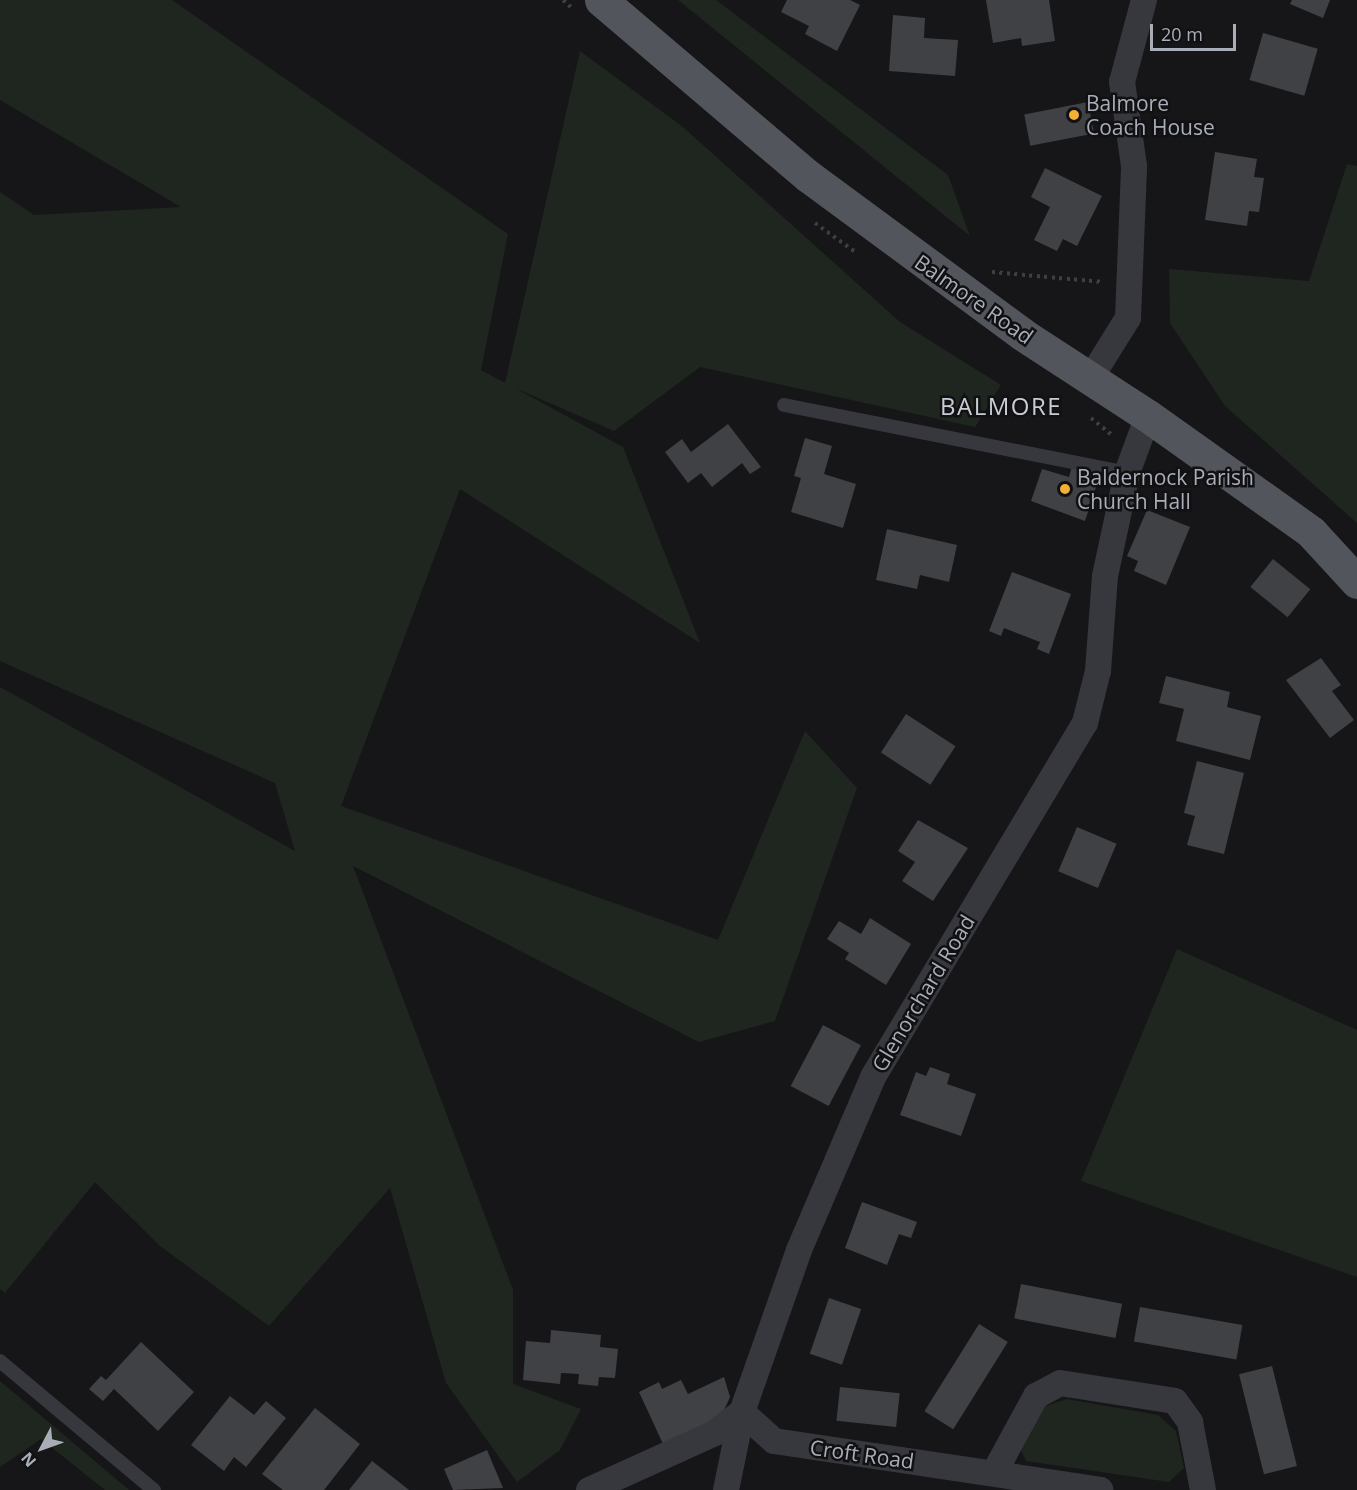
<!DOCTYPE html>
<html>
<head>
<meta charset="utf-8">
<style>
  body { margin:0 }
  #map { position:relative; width:1357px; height:1490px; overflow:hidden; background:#161618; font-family:"Open Sans",sans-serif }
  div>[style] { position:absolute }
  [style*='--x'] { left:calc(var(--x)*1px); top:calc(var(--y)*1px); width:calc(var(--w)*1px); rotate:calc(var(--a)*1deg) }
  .green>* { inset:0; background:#1e261f }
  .building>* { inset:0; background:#404145; transform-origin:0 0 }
  .path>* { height:4px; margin-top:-2px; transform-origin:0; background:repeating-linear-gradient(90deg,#3d3f44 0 3px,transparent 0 7.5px) }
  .service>* { height:14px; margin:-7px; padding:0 7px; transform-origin:7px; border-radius:7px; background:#37383d }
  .minor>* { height:26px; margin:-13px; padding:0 13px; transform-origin:13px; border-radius:13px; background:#37383d }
  .primary>* { height:33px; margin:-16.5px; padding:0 16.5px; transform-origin:16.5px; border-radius:16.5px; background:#53555c }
  .dots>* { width:16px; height:16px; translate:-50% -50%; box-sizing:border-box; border:3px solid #111113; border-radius:50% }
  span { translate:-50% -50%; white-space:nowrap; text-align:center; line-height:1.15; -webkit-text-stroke:5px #111113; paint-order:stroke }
  .poi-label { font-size:21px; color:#a8adb8 }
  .left { translate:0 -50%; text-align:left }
  .street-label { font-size:21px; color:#a8adb8 }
  .quarter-label { font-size:24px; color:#c9ccd4; letter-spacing:1.5px }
  .north { position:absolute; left:12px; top:1418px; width:60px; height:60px; -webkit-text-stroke:4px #111113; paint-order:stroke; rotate:229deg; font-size:16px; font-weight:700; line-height:24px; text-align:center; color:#a8adb8 }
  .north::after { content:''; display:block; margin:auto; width:21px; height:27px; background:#a8adb8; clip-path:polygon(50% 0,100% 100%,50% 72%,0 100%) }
  .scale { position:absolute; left:1150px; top:24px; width:86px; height:27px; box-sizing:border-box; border:3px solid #a8adb8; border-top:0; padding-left:8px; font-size:18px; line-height:21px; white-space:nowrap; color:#a8adb8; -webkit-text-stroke:4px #111113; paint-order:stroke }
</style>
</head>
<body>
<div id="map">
  <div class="green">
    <div style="clip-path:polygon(0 0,172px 0,508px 234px,481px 370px,505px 383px,580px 51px,683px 127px,900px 322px,1001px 385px,975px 427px,700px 367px,614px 431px,515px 388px,623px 447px,700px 643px,460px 489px,341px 806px,718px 940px,805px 731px,857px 788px,775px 1021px,699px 1042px,353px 866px,513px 1290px,513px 1384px,581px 1409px,560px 1450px,517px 1482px,446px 1383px,390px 1188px,269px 1326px,160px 1246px,95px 1182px,5px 1293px,0 1289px,0 687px,295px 851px,275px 783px,0 661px,0 192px,34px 215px,181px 207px,0 100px)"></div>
    <div style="clip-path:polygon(678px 0,716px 0,948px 175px,970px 236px)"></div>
    <div style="clip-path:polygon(1347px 164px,1357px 166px,1357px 523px,1225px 406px,1170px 323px,1169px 269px,1309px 281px)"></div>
    <div style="clip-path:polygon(1177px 949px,1357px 1030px,1357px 1277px,1081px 1181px)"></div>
    <div style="clip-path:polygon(0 1381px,129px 1490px,105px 1490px,41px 1439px,0 1467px)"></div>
    <div style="clip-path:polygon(1067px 1399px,1158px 1415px,1176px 1431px,1184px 1468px,1169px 1482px,1026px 1461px,1021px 1450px,1045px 1406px)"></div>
  </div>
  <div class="building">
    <div style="clip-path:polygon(787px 0,850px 0,860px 5px,837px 51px,805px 34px,809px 26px,781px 12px)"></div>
    <div style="clip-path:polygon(986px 0,1049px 0,1055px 41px,1022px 46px,1021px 38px,993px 43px)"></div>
    <div style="clip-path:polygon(1292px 0,1330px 0,1323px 18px,1290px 4px)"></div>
    <div style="clip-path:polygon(893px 15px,925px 18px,924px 38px,958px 40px,955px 76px,889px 71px)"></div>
    <div style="left:1263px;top:33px;width:57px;height:49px;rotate:16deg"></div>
    <div style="left:1088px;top:102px;width:32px;height:65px;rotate:79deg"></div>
    <div style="clip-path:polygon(1215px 152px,1257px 159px,1254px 177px,1264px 178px,1259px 212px,1249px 211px,1247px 226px,1205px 220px)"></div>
    <div style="clip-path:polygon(1045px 168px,1102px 196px,1077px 246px,1063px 239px,1057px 251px,1034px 240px,1050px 207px,1031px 197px)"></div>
    <div style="clip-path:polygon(728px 424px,761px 467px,750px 474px,742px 463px,712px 487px,701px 473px,688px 483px,665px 452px,682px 439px,691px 452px)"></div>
    <div style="clip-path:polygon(805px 438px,832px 446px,824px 474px,856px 484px,843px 528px,791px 512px,801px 478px,794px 476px)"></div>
    <div style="clip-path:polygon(1072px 466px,1100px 475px,1085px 521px,1031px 501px,1042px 469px,1069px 477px)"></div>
    <div style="clip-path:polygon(1147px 510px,1190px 527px,1166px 585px,1134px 571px,1138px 561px,1127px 556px)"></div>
    <div style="clip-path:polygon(887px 529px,957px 545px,949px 582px,920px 575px,917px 589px,876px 580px)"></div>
    <div style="left:1273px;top:559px;width:48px;height:36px;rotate:39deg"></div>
    <div style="clip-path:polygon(1012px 572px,1071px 594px,1049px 654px,1037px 649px,1040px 642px,1004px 628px,1001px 636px,989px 631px)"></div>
    <div style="clip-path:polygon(1321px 658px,1341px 685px,1332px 691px,1354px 720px,1330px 738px,1286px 680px)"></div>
    <div style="clip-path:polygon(1166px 676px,1230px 692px,1227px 707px,1261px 716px,1250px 760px,1176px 741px,1184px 709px,1159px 703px)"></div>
    <div style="left:906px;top:714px;width:59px;height:46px;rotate:33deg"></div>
    <div style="clip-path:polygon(1197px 761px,1244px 773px,1224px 854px,1187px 845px,1195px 816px,1184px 813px)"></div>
    <div style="clip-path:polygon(918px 820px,968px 848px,933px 901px,902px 881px,915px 862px,898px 851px)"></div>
    <div style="left:1077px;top:827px;width:43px;height:48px;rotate:23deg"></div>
    <div style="clip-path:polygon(870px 918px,911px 944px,886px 985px,845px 959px,849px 953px,827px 939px,839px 921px,861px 934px)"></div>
    <div style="left:823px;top:1025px;width:43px;height:69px;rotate:28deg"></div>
    <div style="clip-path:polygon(930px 1067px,950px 1074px,947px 1084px,976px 1094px,961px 1136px,900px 1115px,916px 1072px,926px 1076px)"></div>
    <div style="clip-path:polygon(862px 1202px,917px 1222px,911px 1238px,899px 1234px,887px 1265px,845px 1248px)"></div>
    <div style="left:1021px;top:1284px;width:103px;height:35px;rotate:11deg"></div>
    <div style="left:829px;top:1298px;width:34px;height:59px;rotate:19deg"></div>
    <div style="left:1140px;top:1307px;width:104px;height:35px;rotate:10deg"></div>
    <div style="left:979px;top:1324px;width:34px;height:103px;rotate:32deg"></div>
    <div style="clip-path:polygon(551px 1330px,601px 1335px,600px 1347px,618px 1349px,615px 1378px,599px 1377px,598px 1386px,578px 1384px,579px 1374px,561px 1373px,560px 1384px,523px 1380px,526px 1341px,550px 1343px)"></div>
    <div style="clip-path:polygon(141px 1342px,194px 1392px,158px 1431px,114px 1389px,103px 1401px,89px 1389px,101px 1376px,106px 1380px)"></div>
    <div style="left:1272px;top:1366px;width:103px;height:34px;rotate:76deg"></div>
    <div style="clip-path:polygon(724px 1377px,730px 1397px,721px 1417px,663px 1444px,639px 1392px,659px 1382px,662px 1389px,681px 1380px,688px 1394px)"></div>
    <div style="left:840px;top:1387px;width:60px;height:34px;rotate:6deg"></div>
    <div style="clip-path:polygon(230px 1396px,254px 1415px,266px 1401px,286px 1418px,246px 1467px,234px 1457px,224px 1471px,191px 1445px)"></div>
    <div style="clip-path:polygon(315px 1408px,360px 1444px,324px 1490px,283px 1490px,262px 1474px)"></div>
    <div style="clip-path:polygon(487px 1450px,503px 1488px,453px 1490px,444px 1469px)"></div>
    <div style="clip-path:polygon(372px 1461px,394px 1478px,409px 1490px,349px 1490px)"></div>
  </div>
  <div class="path">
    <div style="--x:563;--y:0;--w:12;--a:42"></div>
    <div style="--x:815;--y:223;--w:49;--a:35.9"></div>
    <div style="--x:992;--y:272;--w:112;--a:5.1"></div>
    <div style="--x:1091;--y:418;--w:28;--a:39"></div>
  </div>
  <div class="service">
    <div style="--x:784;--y:405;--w:350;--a:11.2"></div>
    <div style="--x:0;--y:1361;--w:201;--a:40"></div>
  </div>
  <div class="minor">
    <div style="--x:1090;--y:379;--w:72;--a:-58.1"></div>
    <div style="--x:1128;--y:318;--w:152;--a:-87.7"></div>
    <div style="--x:1134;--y:166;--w:85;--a:-98.1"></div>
    <div style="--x:1122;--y:82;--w:85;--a:-75"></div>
    <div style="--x:742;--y:1412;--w:43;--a:42.2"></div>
    <div style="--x:774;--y:1441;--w:330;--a:8.5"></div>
    <div style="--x:994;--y:1473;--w:88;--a:-61.4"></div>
    <div style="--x:1036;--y:1396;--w:27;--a:-28"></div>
    <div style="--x:1060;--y:1383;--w:116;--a:8.9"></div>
    <div style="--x:1175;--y:1401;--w:26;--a:54"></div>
    <div style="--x:1190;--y:1422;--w:69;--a:79.2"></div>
    <div style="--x:589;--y:1490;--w:138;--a:-24.3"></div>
    <div style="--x:715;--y:1433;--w:34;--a:-38"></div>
    <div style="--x:742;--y:1412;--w:172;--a:-70.6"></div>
    <div style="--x:799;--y:1250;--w:188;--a:-66.8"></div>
    <div style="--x:873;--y:1077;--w:413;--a:-59.1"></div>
    <div style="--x:1085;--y:723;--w:54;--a:-76"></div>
    <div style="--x:1098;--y:671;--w:95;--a:-85.8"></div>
    <div style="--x:1105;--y:576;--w:105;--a:-77.9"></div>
    <div style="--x:1127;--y:473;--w:61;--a:-69.8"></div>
    <div style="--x:726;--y:1490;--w:80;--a:-78.4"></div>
  </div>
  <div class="primary">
    <div style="--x:601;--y:0;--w:272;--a:40.4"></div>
    <div style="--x:808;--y:176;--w:266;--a:36.4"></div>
    <div style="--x:1022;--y:334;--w:150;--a:33.1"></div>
    <div style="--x:1148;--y:416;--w:200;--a:35.4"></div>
    <div style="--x:1311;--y:532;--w:68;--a:47.4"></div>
  </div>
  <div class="dots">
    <div style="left:1074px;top:115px;background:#f2b134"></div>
    <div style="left:1065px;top:489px;background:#f2b134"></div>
  </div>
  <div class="poi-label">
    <span class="left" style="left:1086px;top:115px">Balmore<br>Coach House</span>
    <span class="left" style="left:1077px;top:489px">Baldernock Parish<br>Church Hall</span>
  </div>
  <div class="street-label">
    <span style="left:974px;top:299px;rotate:35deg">Balmore Road</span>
    <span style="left:923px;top:993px;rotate:-59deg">Glenorchard Road</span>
    <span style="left:862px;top:1454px;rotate:8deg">Croft Road</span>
  </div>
  <div class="quarter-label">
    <span style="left:1001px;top:406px">BALMORE</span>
  </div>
  <div class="north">N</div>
  <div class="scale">20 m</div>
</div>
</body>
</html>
